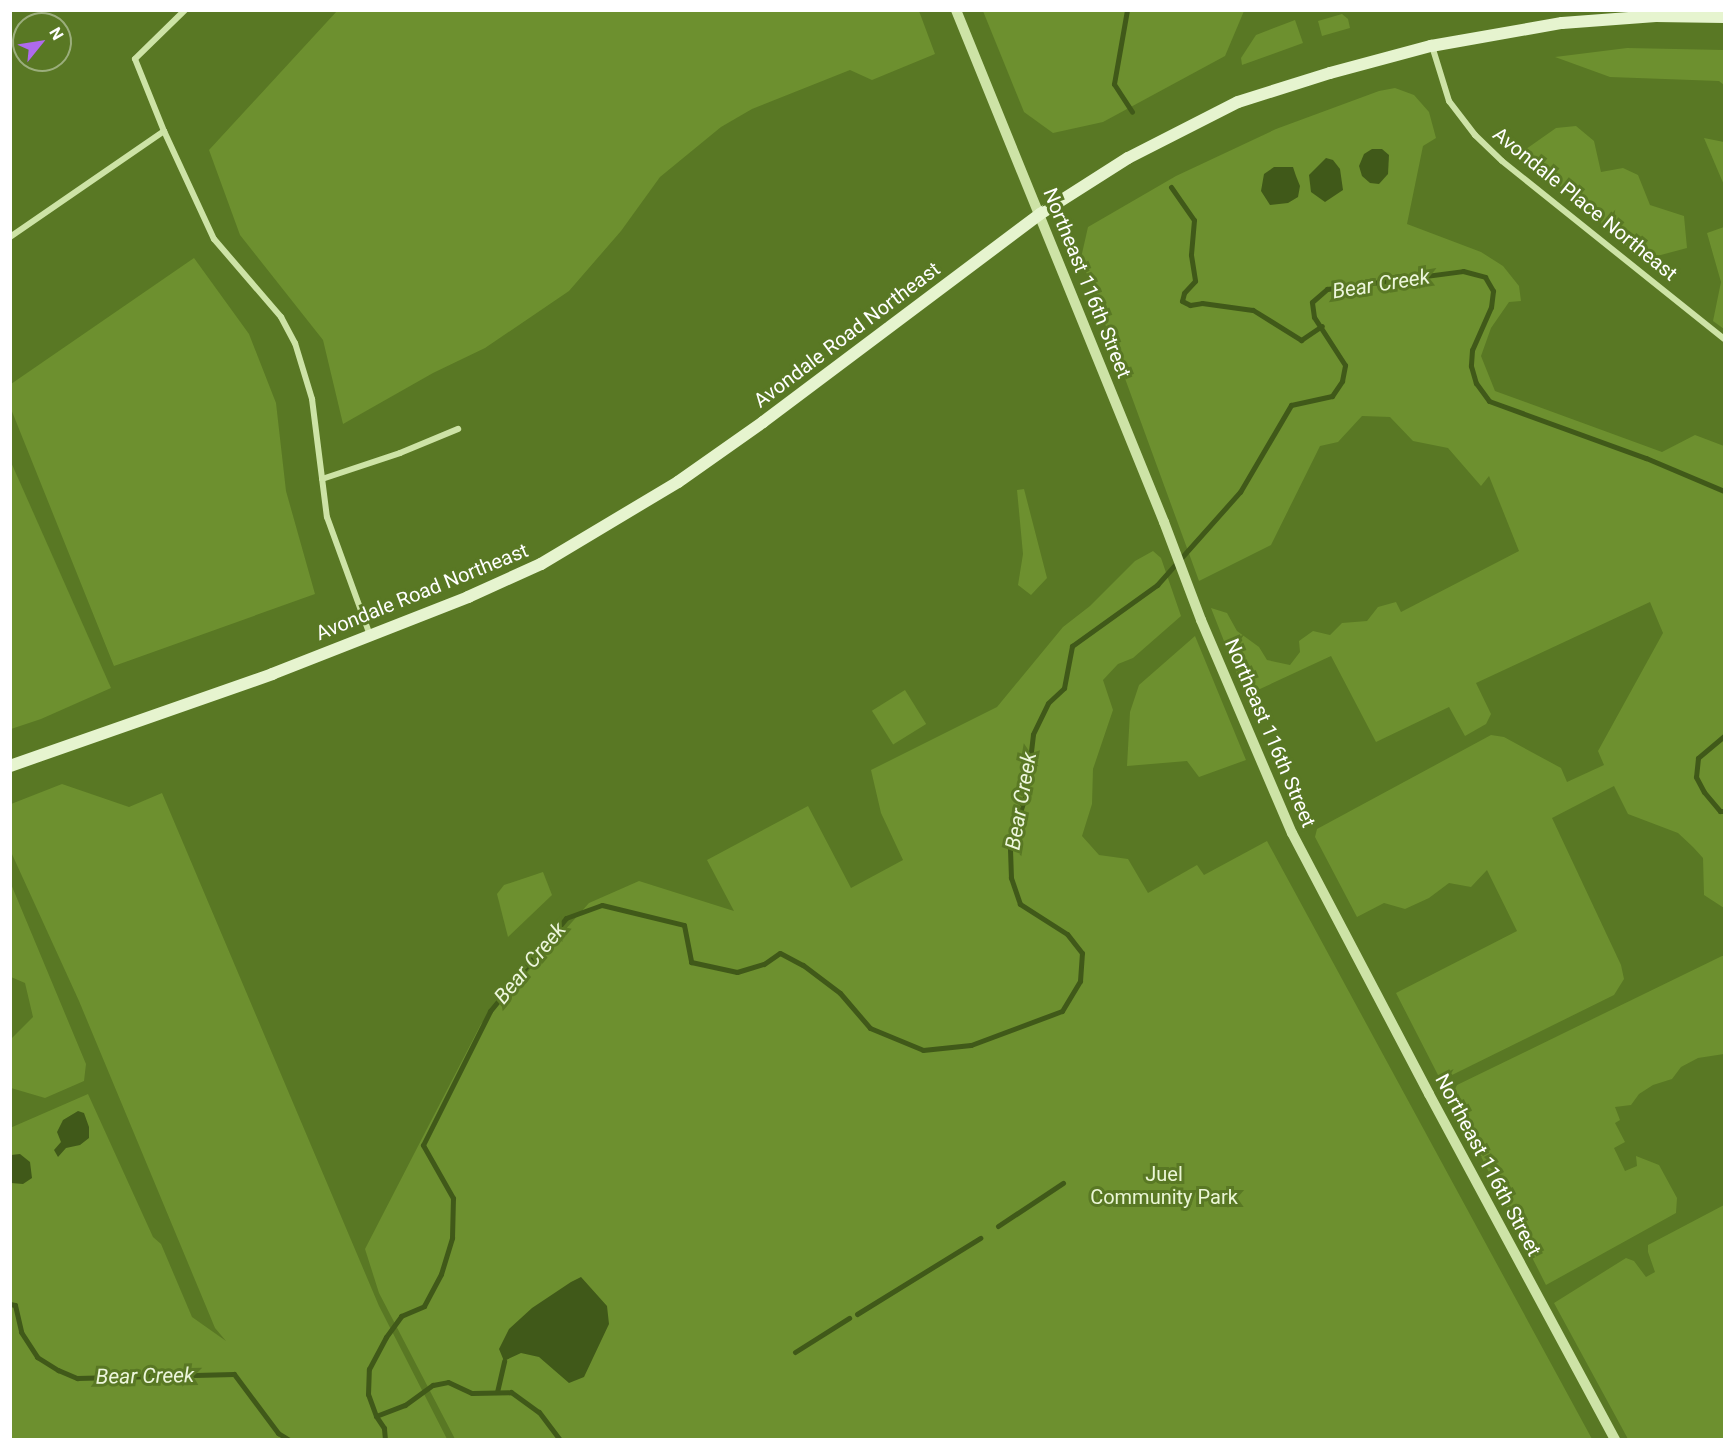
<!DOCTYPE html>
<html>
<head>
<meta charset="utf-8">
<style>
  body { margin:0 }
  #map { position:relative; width:1735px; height:1450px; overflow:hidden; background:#597824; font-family:Roboto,sans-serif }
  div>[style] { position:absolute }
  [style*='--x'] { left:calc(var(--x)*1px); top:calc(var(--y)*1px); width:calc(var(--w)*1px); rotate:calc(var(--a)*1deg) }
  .green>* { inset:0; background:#6d902f; transform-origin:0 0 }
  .water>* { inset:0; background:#405919 }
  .stream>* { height:5px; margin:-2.5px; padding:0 2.5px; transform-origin:2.5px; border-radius:2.5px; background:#405919 }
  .minor>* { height:6px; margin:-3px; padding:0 3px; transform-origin:3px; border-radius:3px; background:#cde3a6 }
  .tertiary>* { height:10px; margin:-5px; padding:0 5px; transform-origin:5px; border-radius:5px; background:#cde3a6 }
  .secondary>* { height:12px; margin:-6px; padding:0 6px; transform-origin:6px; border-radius:6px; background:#e6f4cf }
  span { translate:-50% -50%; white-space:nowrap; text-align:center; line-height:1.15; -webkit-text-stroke:6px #597824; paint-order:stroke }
  .street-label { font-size:20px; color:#fff }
  .park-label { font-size:20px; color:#ebf6d6 }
  .water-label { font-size:21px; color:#edf6dc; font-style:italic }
  .frame { position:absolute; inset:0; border:12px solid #fff; pointer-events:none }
  .north { position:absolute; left:12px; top:12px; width:60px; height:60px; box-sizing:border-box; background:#597824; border:2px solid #9bae7c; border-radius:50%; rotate:60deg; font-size:16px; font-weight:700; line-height:24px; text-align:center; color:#fff }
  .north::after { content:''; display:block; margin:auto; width:21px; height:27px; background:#af6aed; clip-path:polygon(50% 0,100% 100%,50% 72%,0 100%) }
</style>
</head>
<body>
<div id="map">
  <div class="green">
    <div style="clip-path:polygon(337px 11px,919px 11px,935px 54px,872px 80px,850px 70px,752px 109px,721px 127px,660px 177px,621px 231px,569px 291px,485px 348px,433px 373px,343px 424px,323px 340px,240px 235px,209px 150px)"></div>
    <div style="clip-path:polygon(983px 11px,1244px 11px,1225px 56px,1103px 122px,1053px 133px,1024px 112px)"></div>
    <div style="clip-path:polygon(1342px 14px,1348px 19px,1350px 28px,1322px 36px,1318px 21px)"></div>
    <div style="clip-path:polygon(1295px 20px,1303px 43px,1242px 65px,1241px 58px,1256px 35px)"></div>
    <div style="clip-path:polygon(1627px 48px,1724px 50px,1724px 85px,1719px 81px,1610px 77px,1555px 57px)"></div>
    <div style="clip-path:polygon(1395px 88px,1414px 95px,1429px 112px,1436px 138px,1423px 146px,1407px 224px,1481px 252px,1503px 266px,1519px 286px,1521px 301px,1509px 302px,1491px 328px,1481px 356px,1495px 391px,1662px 452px,1695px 435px,1724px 446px,1724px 908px,1704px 895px,1703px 858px,1693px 847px,1678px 833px,1628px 814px,1614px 786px,1552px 818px,1621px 965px,1624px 979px,1614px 995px,1452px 1075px,1438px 1075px,1396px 993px,1517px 931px,1487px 870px,1471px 887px,1449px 883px,1429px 898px,1405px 909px,1384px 903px,1357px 917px,1315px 837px,1317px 829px,1491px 735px,1504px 737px,1561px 768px,1567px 782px,1604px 765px,1598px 751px,1663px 633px,1650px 602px,1476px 683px,1491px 714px,1486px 724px,1465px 736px,1449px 707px,1376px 742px,1331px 656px,1260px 689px,1242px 687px,1211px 608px,1227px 613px,1237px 631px,1259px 647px,1267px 660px,1290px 665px,1300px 652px,1299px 641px,1313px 631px,1330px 635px,1342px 623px,1367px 621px,1378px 607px,1396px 602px,1401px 612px,1519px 551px,1489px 476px,1481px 486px,1448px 448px,1413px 441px,1390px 417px,1362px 416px,1338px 442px,1320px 446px,1271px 545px,1199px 581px,1081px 258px,1088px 227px,1176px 176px,1276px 129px,1379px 91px)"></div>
    <div style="clip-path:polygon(1576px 126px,1594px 141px,1601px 172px,1623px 168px,1638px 175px,1650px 205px,1684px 216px,1687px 248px,1642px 260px,1522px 152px,1556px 128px)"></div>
    <div style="clip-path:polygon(1704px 138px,1724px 142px,1724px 185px)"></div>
    <div style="clip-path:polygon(1724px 227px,1724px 329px,1713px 321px,1721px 282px,1707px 233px)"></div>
    <div style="clip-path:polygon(194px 258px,249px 334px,276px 403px,286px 491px,315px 594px,114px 666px,11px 409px,11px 384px)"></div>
    <div style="clip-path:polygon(10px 460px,111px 688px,41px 719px,11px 729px)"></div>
    <div style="clip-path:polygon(1024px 489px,1047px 578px,1031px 595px,1018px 585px,1023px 554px,1017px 490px)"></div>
    <div style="clip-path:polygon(1153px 551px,1161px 558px,1181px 616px,1133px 658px,1118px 664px,1103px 680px,1113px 710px,1093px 769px,1092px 804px,1082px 836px,1099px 855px,1128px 859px,1148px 893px,1197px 865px,1204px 875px,1267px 841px,1592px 1439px,455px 1439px,379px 1293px,365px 1249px,481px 1024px,589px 903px,639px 881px,734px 911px,707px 860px,808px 806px,851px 888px,903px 860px,881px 813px,871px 770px,997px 707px,1063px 627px,1090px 606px,1135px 561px)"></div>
    <div style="clip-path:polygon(1195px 636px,1246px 760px,1199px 777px,1187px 761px,1127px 766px,1130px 712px,1139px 685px)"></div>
    <div style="left:905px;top:690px;width:40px;height:39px;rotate:58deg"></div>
    <div style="clip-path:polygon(62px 784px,129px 807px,162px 793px,379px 1306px,447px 1439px,11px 1439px,10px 1128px,88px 1094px,153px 1237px,161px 1244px,192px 1317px,226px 1341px,215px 1328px,79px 1001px,11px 852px,11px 804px)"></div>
    <div style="clip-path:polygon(543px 872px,552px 895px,508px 937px,497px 894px,504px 885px)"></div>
    <div style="clip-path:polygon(11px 884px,86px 1064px,84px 1081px,45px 1098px,11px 1088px,11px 1039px,33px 1017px,25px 983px,11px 977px)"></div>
    <div style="clip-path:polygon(1722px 956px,1724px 956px,1724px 1054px,1698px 1058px,1681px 1067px,1672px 1079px,1653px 1085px,1639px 1094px,1631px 1105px,1615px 1107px,1620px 1120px,1615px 1123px,1625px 1142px,1614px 1148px,1625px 1171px,1637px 1166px,1636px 1156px,1659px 1165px,1677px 1198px,1676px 1213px,1546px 1285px,1451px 1097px,1457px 1085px)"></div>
    <div style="clip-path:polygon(1724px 1205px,1724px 1439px,1628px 1439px,1554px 1303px,1626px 1258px,1634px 1261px,1646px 1277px,1655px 1272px,1648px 1252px,1648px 1245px)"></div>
  </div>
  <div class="water">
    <div style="clip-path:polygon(1372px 149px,1382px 149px,1389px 155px,1388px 174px,1379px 184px,1370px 183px,1362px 176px,1359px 166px,1364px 154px)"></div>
    <div style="clip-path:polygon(1326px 158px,1333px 160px,1340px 169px,1343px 190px,1325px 202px,1311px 192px,1309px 175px)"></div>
    <div style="clip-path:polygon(1274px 167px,1293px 167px,1296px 176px,1300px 186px,1298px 197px,1288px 203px,1270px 205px,1261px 191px,1264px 174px)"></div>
    <div style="clip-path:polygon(78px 1111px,84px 1113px,89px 1127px,89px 1138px,80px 1145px,66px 1148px,58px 1157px,54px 1150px,61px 1142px,57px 1132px,63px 1120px)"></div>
    <div style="clip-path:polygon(20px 1154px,30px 1162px,32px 1178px,23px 1184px,11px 1183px,11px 1155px)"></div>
    <div style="clip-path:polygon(581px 1277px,607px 1306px,609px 1324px,584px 1377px,569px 1383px,539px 1357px,521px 1353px,504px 1361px,499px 1349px,509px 1329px,532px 1308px,571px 1282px)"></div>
  </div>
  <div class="stream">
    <div style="--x:1127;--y:10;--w:75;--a:100"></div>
    <div style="--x:1114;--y:84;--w:33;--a:57"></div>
    <div style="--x:1171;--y:187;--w:40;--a:55.1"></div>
    <div style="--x:1194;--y:220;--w:35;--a:95"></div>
    <div style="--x:1191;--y:255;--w:26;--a:81"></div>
    <div style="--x:1195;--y:281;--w:16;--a:133"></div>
    <div style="--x:1184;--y:293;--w:8;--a:104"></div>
    <div style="--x:1182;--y:301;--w:9;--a:27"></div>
    <div style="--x:1190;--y:305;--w:12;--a:-9"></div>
    <div style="--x:1202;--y:303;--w:51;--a:7.8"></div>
    <div style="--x:1253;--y:310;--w:57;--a:32"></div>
    <div style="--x:1301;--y:340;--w:25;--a:-34"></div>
    <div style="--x:1724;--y:736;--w:34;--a:140"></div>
    <div style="--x:1698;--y:758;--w:19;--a:96"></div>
    <div style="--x:1696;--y:777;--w:17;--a:62"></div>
    <div style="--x:1704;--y:792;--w:25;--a:50"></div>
    <div style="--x:1720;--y:811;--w:4;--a:0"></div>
    <div style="--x:998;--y:1226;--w:78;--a:-33.5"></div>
    <div style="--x:10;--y:1304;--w:5;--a:11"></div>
    <div style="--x:15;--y:1305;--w:28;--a:77"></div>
    <div style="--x:21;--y:1332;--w:30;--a:57"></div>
    <div style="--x:37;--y:1357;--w:25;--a:32"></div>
    <div style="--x:58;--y:1370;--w:21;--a:23"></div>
    <div style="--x:77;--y:1378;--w:157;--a:-1.5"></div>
    <div style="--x:234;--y:1374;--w:74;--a:53.3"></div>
    <div style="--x:278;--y:1433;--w:13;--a:32"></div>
    <div style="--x:857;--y:1314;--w:145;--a:-31.7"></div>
    <div style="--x:795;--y:1352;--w:64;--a:-32.2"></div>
    <div style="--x:497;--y:1392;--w:32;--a:-77"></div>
    <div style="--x:376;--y:1416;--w:31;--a:-21"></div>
    <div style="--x:405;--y:1405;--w:34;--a:-36"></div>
    <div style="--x:433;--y:1385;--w:15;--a:-11"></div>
    <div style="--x:448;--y:1382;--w:26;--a:25"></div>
    <div style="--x:472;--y:1393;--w:39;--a:-1"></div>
    <div style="--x:511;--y:1392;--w:34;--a:36"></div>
    <div style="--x:539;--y:1412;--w:35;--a:53"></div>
    <div style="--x:385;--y:1440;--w:12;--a:-95"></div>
    <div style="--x:384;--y:1428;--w:14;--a:-124"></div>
    <div style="--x:376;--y:1416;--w:23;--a:-110"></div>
    <div style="--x:368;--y:1394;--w:25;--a:-88"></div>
    <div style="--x:369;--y:1369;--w:36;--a:-62"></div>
    <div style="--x:386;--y:1337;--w:26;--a:-54"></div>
    <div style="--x:401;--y:1316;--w:25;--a:-23"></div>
    <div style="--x:424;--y:1306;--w:36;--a:-62"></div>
    <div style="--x:441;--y:1274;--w:38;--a:-73"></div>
    <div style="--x:452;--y:1238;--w:40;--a:-88.6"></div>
    <div style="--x:453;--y:1198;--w:61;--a:-119.5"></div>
    <div style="--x:423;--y:1145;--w:150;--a:-63.4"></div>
    <div style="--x:490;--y:1011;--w:120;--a:-50.7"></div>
    <div style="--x:566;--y:918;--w:38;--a:-20"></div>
    <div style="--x:602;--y:905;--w:84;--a:13.7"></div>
    <div style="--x:684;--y:925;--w:38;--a:79"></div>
    <div style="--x:691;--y:962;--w:47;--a:12.3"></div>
    <div style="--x:737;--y:972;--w:28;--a:-17"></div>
    <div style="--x:764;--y:964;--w:19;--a:-35"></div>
    <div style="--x:780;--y:953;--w:26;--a:28"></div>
    <div style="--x:803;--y:965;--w:46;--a:37.1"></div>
    <div style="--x:840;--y:993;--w:46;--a:49.4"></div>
    <div style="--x:870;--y:1028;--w:57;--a:22.5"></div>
    <div style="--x:923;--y:1050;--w:48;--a:-5.9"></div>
    <div style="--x:971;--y:1045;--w:97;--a:-20.5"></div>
    <div style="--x:1062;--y:1011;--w:35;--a:-59"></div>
    <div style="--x:1080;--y:981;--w:28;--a:-86"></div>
    <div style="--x:1082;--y:953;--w:24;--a:-128"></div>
    <div style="--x:1067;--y:934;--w:56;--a:-147.4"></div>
    <div style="--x:1020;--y:904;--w:28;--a:-109"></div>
    <div style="--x:1011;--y:878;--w:36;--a:-92"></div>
    <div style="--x:1010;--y:842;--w:51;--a:-71.6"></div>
    <div style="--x:1026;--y:794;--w:60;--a:-83.3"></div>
    <div style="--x:1033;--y:734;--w:34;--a:-64"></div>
    <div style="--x:1048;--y:703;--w:22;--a:-43"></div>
    <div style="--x:1064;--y:688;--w:43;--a:-79.2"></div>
    <div style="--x:1072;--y:646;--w:105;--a:-35.7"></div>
    <div style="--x:1157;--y:585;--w:125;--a:-48.3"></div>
    <div style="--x:1240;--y:492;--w:101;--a:-59.6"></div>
    <div style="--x:1291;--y:405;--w:42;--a:-12.4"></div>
    <div style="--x:1332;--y:396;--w:18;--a:-56"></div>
    <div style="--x:1342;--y:381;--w:16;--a:-79"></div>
    <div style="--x:1345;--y:365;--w:57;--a:-122.9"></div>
    <div style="--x:1314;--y:317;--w:15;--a:-98"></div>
    <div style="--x:1312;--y:302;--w:20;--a:-41"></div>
    <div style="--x:1327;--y:289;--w:137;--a:-7.5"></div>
    <div style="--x:1463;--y:271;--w:23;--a:15"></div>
    <div style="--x:1485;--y:277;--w:16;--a:60"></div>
    <div style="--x:1493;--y:291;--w:16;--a:97"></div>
    <div style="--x:1491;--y:307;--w:47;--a:113.8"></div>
    <div style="--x:1472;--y:350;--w:16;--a:94"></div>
    <div style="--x:1471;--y:366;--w:18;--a:74"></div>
    <div style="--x:1476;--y:383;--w:22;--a:54"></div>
    <div style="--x:1489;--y:401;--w:167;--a:20"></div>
    <div style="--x:1646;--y:458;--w:85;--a:22.9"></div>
  </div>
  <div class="minor">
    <div style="--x:185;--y:10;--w:70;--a:135.6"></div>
    <div style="--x:135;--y:59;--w:78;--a:68.1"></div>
    <div style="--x:164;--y:131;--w:119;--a:65.2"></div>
    <div style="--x:214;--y:239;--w:103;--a:49.3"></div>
    <div style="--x:281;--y:317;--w:30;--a:62"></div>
    <div style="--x:295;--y:343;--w:59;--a:73.1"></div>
    <div style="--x:312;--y:399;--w:119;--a:82.8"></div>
    <div style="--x:327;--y:517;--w:126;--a:70"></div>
    <div style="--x:1432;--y:46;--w:58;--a:72.8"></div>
    <div style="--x:1449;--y:101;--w:43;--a:52.6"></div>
    <div style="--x:1475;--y:135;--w:37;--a:44"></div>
    <div style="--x:1502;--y:161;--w:285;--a:38.7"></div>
    <div style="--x:10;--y:237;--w:187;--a:-34.5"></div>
    <div style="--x:322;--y:479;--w:82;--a:-18.4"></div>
    <div style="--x:400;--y:453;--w:63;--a:-22.5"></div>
  </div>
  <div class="tertiary">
    <div style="--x:956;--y:10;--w:553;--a:67.89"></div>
    <div style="--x:1164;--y:522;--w:105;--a:69.3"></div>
    <div style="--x:1201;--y:620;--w:232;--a:66.9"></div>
    <div style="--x:1292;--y:833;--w:295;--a:62.3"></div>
    <div style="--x:1429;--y:1094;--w:393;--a:61.7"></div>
  </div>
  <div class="secondary">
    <div style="--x:10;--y:766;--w:278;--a:-19.3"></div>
    <div style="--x:272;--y:674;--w:211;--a:-21.4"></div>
    <div style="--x:468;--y:597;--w:80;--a:-24.3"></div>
    <div style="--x:541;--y:564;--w:160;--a:-30.9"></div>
    <div style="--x:678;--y:482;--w:104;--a:-35.2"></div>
    <div style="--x:763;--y:422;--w:346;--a:-36.9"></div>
    <div style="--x:1040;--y:214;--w:104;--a:-32.5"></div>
    <div style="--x:1128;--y:158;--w:123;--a:-27"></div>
    <div style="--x:1238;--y:102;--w:96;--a:-17.5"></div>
    <div style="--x:1330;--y:73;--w:105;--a:-15"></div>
    <div style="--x:1431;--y:46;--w:133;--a:-10"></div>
    <div style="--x:1562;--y:23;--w:94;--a:-4.3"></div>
    <div style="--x:1656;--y:16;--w:68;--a:0.8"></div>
  </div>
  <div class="street-label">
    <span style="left:1585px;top:204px;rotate:39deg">Avondale Place Northeast</span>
    <span style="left:1087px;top:283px;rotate:68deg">Northeast 116th Street</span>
    <span style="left:847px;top:335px;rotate:-37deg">Avondale Road Northeast</span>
    <span style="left:422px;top:592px;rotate:-22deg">Avondale Road Northeast</span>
    <span style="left:1270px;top:733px;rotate:67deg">Northeast 116th Street</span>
    <span style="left:1488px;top:1165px;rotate:62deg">Northeast 116th Street</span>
  </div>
  <div class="park-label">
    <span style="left:1164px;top:1186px">Juel<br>Community Park</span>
  </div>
  <div class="water-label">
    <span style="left:1381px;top:284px;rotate:-9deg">Bear Creek</span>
    <span style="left:1021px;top:801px;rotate:-80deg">Bear Creek</span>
    <span style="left:530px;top:963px;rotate:-50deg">Bear Creek</span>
    <span style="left:145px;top:1376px;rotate:-1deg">Bear Creek</span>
  </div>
  <div class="frame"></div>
  <div class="north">N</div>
</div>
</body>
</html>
